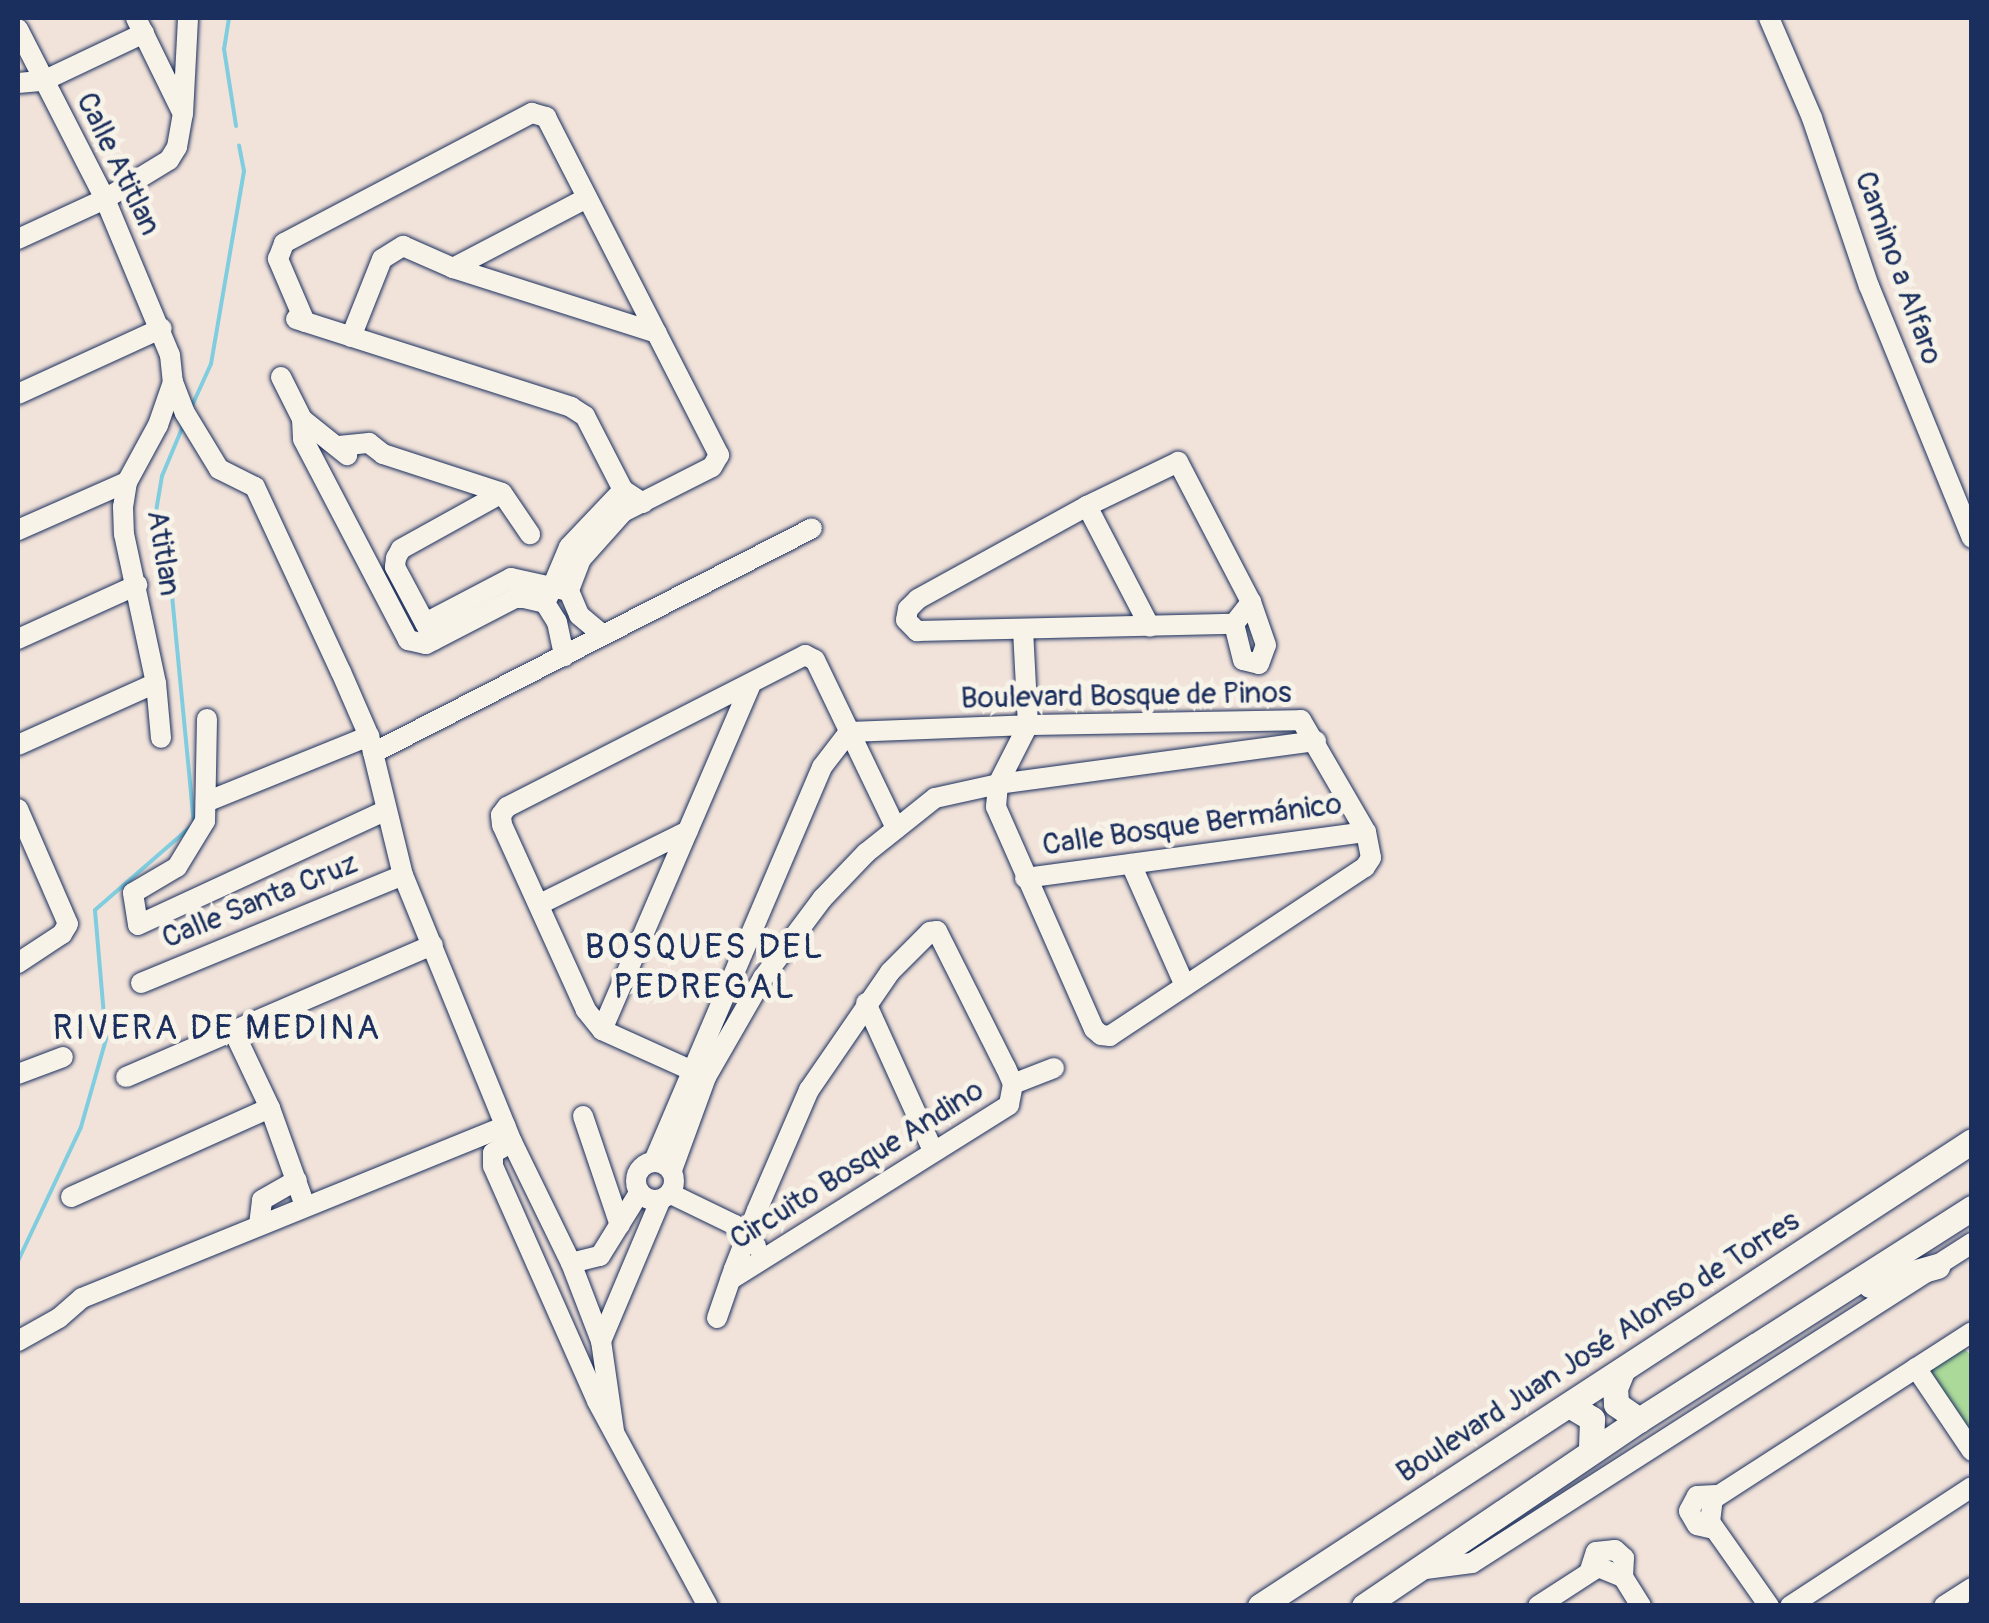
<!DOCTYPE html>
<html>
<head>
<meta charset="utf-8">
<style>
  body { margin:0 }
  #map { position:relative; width:1989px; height:1623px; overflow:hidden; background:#f2e3da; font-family:Pangolin,sans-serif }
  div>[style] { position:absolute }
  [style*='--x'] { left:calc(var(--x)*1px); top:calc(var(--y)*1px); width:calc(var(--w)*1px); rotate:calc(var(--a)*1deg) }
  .green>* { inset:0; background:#aad999 }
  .stream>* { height:4px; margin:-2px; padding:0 2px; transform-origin:2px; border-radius:2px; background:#81cde0 }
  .roads { filter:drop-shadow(0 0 2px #1b2f5e) drop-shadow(0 0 2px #1b2f5e) }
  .minor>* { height:20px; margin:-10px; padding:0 10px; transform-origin:10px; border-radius:10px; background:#f7f3e8 }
  .minor>.ring { margin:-10px; padding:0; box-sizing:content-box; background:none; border:20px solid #f7f3e8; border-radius:50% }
  .major>* { height:25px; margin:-12.5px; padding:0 12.5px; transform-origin:12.5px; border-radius:12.5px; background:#f7f3e8 }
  span { translate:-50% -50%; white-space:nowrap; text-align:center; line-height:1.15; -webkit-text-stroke:10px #f7f3e8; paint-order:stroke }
  .street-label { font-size:30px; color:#1b2f5e }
  .quarter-label { font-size:35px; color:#1b2f5e; letter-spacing:2.5px }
  .frame { position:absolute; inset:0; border:20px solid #1b2f5e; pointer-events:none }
</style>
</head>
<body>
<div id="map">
  <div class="green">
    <div style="clip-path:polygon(1962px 1347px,1971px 1355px,1971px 1436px,1930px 1370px)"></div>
  </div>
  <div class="stream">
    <div style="--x:229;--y:18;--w:31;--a:99"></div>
    <div style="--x:224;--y:49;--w:78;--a:81.1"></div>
    <div style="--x:191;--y:408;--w:48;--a:-65.6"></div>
    <div style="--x:211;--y:364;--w:196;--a:-80.3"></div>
    <div style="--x:244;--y:171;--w:26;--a:-101"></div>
    <div style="--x:18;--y:1261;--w:148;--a:-64.8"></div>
    <div style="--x:81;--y:1127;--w:91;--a:-74.1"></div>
    <div style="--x:106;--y:1039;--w:129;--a:-94.9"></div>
    <div style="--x:95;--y:910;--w:131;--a:-41"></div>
    <div style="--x:194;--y:824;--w:230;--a:-95.5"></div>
    <div style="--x:172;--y:595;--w:74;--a:-104"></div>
    <div style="--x:154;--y:523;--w:48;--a:-80.3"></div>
    <div style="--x:162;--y:476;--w:54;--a:-67.2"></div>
  </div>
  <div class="roads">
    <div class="minor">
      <div style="--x:136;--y:18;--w:102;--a:63.9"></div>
      <div style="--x:1769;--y:18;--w:109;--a:66.7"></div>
      <div style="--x:1812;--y:118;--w:177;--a:71.3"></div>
      <div style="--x:1869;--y:286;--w:272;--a:67.8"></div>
      <div style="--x:18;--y:29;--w:191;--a:62.9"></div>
      <div style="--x:105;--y:199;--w:169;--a:67.4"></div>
      <div style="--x:170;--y:355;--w:27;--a:84"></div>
      <div style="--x:173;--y:382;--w:46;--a:109.2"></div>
      <div style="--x:158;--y:425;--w:65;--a:118.5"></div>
      <div style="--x:127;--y:482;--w:25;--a:99"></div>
      <div style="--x:123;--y:507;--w:27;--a:88"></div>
      <div style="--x:124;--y:534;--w:152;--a:77.9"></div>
      <div style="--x:156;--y:683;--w:55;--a:84.8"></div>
      <div style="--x:18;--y:83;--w:25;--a:-5"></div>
      <div style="--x:43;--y:81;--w:112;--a:-25.4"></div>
      <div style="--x:18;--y:239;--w:96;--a:-24.7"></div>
      <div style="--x:105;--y:199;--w:75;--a:-31.4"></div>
      <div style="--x:169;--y:160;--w:15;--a:-58"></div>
      <div style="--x:177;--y:147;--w:34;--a:-80"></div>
      <div style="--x:183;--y:114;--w:96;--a:-87"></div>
      <div style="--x:453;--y:268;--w:151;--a:-27.6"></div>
      <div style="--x:296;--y:319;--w:289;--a:17.7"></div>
      <div style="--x:571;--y:407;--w:17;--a:33"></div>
      <div style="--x:585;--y:416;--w:83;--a:62.8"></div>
      <div style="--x:623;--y:490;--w:24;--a:33"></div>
      <div style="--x:305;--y:322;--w:69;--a:-113.2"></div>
      <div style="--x:278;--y:259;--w:17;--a:-69"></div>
      <div style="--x:284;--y:243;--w:280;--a:-27.7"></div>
      <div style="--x:532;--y:113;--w:15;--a:16"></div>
      <div style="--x:546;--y:117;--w:380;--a:62.9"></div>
      <div style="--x:719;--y:455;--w:14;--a:120"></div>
      <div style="--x:712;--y:467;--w:100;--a:153.2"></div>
      <div style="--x:623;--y:512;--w:63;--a:131.8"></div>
      <div style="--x:581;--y:559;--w:34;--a:111"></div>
      <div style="--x:569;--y:591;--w:26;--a:67"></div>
      <div style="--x:579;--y:615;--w:30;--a:40"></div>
      <div style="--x:351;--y:337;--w:84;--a:-68.3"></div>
      <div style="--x:382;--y:259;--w:25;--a:-32"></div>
      <div style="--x:403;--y:246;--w:55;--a:23.7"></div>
      <div style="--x:453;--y:268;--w:214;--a:17.7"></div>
      <div style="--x:281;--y:377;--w:47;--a:63.4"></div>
      <div style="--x:302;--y:419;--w:58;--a:38.7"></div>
      <div style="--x:173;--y:382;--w:33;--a:69"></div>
      <div style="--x:185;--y:413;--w:66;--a:58.7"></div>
      <div style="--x:219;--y:469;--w:40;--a:26.6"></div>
      <div style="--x:255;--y:487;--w:204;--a:65.1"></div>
      <div style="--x:341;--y:672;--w:70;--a:66.4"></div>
      <div style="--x:369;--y:736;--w:143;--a:76.3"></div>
      <div style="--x:403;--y:875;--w:288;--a:67.8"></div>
      <div style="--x:18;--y:394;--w:158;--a:-24.6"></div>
      <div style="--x:302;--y:419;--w:20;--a:87"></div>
      <div style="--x:303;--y:439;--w:227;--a:62.4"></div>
      <div style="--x:408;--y:640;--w:18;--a:13"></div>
      <div style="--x:426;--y:644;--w:100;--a:-27.3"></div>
      <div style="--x:515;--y:598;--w:9;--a:0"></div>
      <div style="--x:524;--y:598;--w:22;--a:13"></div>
      <div style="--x:545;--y:603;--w:22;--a:58"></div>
      <div style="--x:557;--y:622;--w:35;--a:78"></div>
      <div style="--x:339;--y:446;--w:30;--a:-6"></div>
      <div style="--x:369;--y:443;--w:18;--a:38"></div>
      <div style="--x:383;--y:454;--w:125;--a:18.1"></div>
      <div style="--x:502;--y:493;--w:50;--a:55.7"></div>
      <div style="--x:1087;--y:506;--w:136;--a:62.5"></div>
      <div style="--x:18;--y:530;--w:119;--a:-23.8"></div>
      <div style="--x:548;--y:597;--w:54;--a:-67.2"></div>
      <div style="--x:569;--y:547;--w:79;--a:-46.5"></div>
      <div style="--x:425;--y:623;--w:97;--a:-27.6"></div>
      <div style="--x:511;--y:578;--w:59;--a:12.6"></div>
      <div style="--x:1234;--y:624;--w:37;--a:76"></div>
      <div style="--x:1243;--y:660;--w:16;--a:14"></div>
      <div style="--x:1259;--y:664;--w:20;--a:-70"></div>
      <div style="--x:1266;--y:645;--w:46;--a:-109.2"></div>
      <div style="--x:1251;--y:602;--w:158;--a:-117.5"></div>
      <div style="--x:1178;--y:462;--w:101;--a:154.2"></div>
      <div style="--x:1087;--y:506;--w:193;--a:151.2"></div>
      <div style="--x:918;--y:599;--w:14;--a:135"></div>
      <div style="--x:908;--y:609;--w:11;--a:100"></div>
      <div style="--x:906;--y:620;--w:16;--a:45"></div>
      <div style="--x:917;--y:631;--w:317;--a:-1.3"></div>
      <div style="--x:1234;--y:624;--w:28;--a:-52"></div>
      <div style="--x:18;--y:639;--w:131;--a:-24.4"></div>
      <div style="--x:434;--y:640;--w:83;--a:-118.1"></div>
      <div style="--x:395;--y:567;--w:9;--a:-84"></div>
      <div style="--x:396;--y:558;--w:10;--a:-61"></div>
      <div style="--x:401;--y:549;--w:115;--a:-29"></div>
      <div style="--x:207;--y:719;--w:102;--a:91.1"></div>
      <div style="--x:205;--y:821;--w:54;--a:121.3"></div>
      <div style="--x:177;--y:867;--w:51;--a:149.4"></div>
      <div style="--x:133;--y:893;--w:32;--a:81"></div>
      <div style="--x:138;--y:925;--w:272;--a:-24.8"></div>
      <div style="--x:18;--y:745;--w:151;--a:-24.2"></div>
      <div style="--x:373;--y:753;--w:493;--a:-27.1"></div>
      <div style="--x:206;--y:802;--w:176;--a:-22"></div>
      <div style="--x:18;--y:809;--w:125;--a:66.5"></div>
      <div style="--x:68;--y:924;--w:12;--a:121"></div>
      <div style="--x:62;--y:934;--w:53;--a:146.6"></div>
      <div style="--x:1131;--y:864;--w:133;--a:66.1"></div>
      <div style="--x:1025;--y:878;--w:344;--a:-7.7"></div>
      <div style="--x:540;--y:904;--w:165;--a:-26.3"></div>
      <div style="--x:141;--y:983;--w:283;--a:-22.4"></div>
      <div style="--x:866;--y:1003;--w:162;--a:65.6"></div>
      <div style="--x:233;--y:1030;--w:86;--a:64.6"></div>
      <div style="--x:270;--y:1108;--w:104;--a:70.3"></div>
      <div style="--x:602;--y:1030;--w:374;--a:-66.7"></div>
      <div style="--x:18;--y:1074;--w:48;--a:-20.7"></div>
      <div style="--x:126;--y:1077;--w:334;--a:-23.3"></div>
      <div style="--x:706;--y:1077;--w:114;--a:-155.7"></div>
      <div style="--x:602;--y:1030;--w:26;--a:-129"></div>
      <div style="--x:586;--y:1010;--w:203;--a:-114.4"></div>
      <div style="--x:502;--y:825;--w:10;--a:-96"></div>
      <div style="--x:501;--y:815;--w:10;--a:-53"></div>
      <div style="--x:507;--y:807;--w:335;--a:-27"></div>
      <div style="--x:805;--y:655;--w:11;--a:27"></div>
      <div style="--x:815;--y:660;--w:187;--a:64.3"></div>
      <div style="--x:1013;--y:1084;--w:44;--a:-21.3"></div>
      <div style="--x:583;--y:1116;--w:115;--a:71.3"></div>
      <div style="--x:654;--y:1161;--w:428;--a:-66.9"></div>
      <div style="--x:822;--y:767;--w:44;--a:-52.4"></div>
      <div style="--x:849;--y:732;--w:179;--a:-2.2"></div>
      <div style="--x:1028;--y:725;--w:273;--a:-1"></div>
      <div style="--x:1301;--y:720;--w:129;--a:59.9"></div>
      <div style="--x:1366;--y:832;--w:26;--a:79"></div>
      <div style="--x:1371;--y:858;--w:11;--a:124"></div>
      <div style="--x:1365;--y:867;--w:306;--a:146.5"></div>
      <div style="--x:1110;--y:1036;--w:9;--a:-174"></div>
      <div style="--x:1101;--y:1035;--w:9;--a:-139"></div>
      <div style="--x:1094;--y:1029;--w:243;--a:-113.8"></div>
      <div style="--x:996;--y:807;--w:23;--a:-85"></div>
      <div style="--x:998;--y:784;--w:66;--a:-63"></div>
      <div style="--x:1028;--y:725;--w:95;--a:-93"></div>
      <div class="ring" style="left:636px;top:1162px;width:18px;height:18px"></div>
      <div style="--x:672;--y:1170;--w:99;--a:-69.9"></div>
      <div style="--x:706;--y:1077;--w:114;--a:-60.1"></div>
      <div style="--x:763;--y:978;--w:99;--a:-53.2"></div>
      <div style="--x:822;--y:899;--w:64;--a:-46.3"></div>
      <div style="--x:866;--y:853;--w:88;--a:-38.6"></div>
      <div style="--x:935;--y:798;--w:65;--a:-12.5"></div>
      <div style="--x:998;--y:784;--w:321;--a:-7.7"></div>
      <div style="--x:671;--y:1194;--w:71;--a:25.8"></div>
      <div style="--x:735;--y:1225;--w:30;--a:45"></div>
      <div style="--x:71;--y:1197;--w:218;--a:-24.1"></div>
      <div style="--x:259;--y:1225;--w:25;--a:-83"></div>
      <div style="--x:262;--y:1200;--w:40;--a:-29.7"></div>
      <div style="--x:571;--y:1263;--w:30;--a:-14"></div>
      <div style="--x:600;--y:1256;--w:74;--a:-58.2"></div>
      <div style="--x:717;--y:1318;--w:52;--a:-70.9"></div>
      <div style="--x:734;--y:1269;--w:63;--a:-68.7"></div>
      <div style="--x:757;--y:1210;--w:131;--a:-66.6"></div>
      <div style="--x:809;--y:1090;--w:143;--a:-55.5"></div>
      <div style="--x:890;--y:972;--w:57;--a:-45"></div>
      <div style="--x:930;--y:932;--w:7;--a:-8"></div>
      <div style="--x:937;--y:931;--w:153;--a:63.3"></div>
      <div style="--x:1006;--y:1068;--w:17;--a:66"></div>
      <div style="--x:1013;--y:1084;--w:21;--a:101"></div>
      <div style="--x:1009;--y:1105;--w:329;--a:147.9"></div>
      <div style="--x:18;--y:1341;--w:47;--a:-29.3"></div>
      <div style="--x:59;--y:1318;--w:30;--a:-41"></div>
      <div style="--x:82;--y:1298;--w:457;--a:-22.1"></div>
      <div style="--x:601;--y:1341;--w:152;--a:-67.1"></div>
      <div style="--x:1916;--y:1368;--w:100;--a:56"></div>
      <div style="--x:614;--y:1431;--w:91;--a:-98.2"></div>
      <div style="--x:601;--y:1341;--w:84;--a:-111"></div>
      <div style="--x:571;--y:1263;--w:135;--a:-116"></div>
      <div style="--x:512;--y:1142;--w:22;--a:150"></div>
      <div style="--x:493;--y:1153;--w:13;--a:90"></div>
      <div style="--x:493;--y:1166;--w:257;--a:66.1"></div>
      <div style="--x:597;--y:1401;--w:233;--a:61.6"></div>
      <div style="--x:1714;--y:1529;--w:17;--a:-167"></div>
      <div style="--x:1697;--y:1525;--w:16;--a:-120"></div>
      <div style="--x:1689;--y:1511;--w:17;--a:-62"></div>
      <div style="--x:1697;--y:1496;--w:19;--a:-3"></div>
      <div style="--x:1418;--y:1570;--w:54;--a:-7.4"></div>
      <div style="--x:1472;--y:1563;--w:594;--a:-32.62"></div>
      <div style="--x:1590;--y:1570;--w:19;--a:-72"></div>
      <div style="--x:1596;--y:1552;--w:19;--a:-6"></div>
      <div style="--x:1615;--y:1550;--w:12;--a:42"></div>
      <div style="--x:1624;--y:1558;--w:19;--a:93"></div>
      <div style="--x:1538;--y:1606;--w:72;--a:-33"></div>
      <div style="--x:1598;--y:1567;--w:27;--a:22"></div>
      <div style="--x:1623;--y:1577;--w:34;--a:58"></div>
      <div style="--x:1769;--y:1606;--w:103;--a:-125.1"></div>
      <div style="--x:1710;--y:1522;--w:23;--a:-83"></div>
      <div style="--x:1713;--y:1499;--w:308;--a:-32.8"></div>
      <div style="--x:1790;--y:1606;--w:217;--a:-33.2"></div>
      <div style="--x:1944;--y:1606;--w:33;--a:-33"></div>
    </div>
    <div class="major">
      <div style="--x:1870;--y:1285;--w:70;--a:-15.8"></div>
      <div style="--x:1622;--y:1371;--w:18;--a:112"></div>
      <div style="--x:1615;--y:1388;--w:16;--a:86"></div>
      <div style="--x:1616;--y:1404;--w:28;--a:35"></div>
      <div style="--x:1569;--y:1405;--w:27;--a:31"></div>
      <div style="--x:1592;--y:1419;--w:33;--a:92"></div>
      <div style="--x:1260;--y:1606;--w:850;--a:-33.15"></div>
      <div style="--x:1364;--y:1606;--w:332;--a:-34.1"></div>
      <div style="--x:1639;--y:1420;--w:395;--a:-32.5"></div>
    </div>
  </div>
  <div class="street-label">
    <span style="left:118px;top:164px;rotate:64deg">Calle Atitlan</span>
    <span style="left:1898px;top:268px;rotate:70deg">Camino a Alfaro</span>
    <span style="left:163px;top:553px;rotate:81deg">Atitlan</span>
    <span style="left:1126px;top:696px;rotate:-1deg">Boulevard Bosque de Pinos</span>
    <span style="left:1192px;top:825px;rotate:-8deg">Calle Bosque Bermánico</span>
    <span style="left:260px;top:901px;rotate:-22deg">Calle Santa Cruz</span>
    <span style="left:857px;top:1165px;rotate:-32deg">Circuito Bosque Andino</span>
    <span style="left:1598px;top:1347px;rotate:-33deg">Boulevard Juan José Alonso de Torres</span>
  </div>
  <div class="quarter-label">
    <span style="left:705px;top:967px">BOSQUES DEL<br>PEDREGAL</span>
    <span style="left:217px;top:1028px">RIVERA DE MEDINA</span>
  </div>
  <div class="frame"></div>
</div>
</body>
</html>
